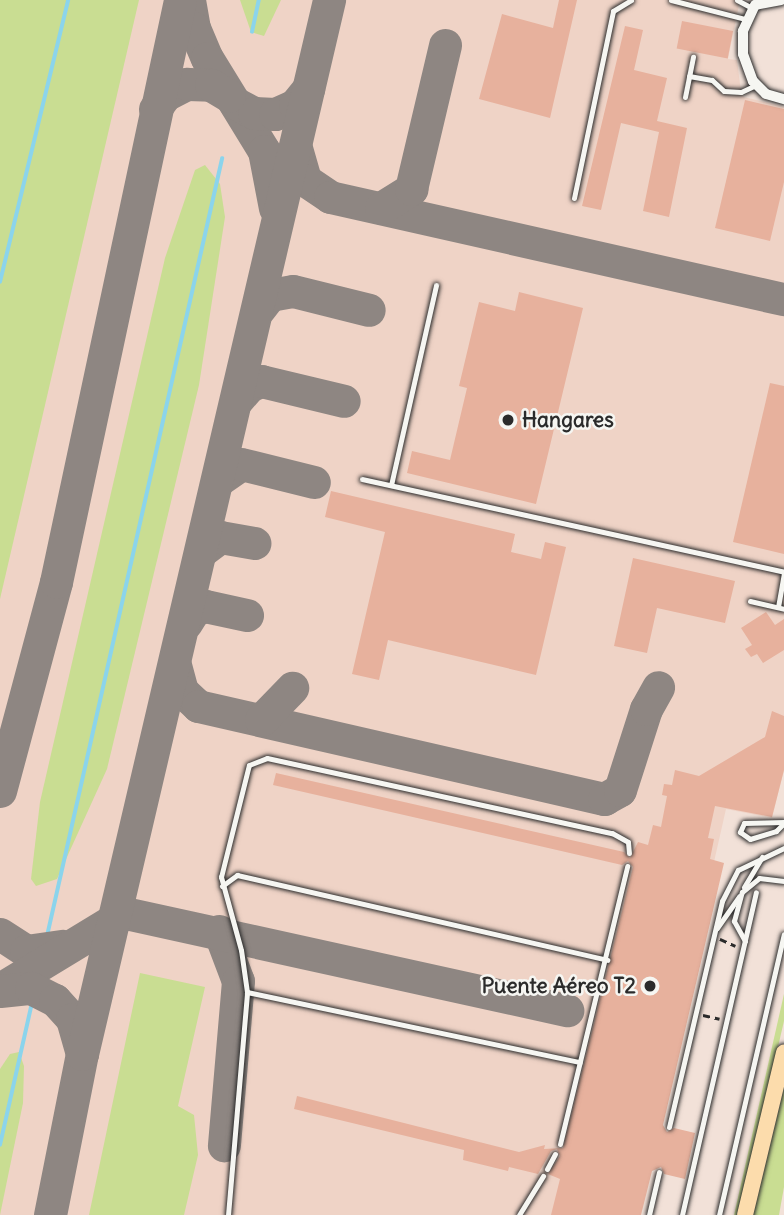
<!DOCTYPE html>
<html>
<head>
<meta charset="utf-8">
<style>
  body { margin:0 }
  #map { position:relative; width:784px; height:1215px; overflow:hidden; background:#f2e1d8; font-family:Delius,sans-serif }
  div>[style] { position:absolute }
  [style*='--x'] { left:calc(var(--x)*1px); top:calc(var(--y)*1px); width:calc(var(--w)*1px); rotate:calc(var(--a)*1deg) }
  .built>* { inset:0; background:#efd3c6 }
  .green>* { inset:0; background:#c9dd92 }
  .stream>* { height:3.5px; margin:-1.75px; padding:0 1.75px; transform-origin:1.75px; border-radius:1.75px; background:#8bd4ec }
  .taxiway>* { height:33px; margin:-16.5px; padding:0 16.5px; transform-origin:16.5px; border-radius:16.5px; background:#8e8682 }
  .building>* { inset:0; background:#e7b19d; transform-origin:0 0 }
  .path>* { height:2.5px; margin-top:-1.25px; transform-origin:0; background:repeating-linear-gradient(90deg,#2b2b2b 0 7px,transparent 0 12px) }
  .roads { filter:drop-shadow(0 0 2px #2b2b2b) drop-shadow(0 0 2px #2b2b2b) }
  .service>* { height:5px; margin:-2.5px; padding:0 2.5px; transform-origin:2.5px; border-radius:2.5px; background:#f6f6f2 }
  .minor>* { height:10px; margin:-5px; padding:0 5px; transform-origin:5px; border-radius:5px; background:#f6f6f2 }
  .primary>* { height:16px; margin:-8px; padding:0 8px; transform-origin:8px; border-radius:8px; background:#fcdcac }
  .dots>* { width:19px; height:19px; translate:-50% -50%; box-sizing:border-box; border:4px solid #f6f6f2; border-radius:50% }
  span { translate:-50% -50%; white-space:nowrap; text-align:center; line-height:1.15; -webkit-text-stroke:5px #f6f6f2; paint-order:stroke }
  .poi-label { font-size:21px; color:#2b2b2b; font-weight:700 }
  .left { translate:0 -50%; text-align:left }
  .right { translate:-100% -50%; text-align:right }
</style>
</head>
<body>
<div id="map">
  <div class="built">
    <div style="clip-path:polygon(0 0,740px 0,728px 59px,737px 60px,741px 92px,744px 97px,784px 107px,784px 770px,772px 818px,726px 809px,634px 1215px,0 1215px)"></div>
  </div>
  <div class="green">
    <div style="clip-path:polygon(0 0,139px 0,0 599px)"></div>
    <div style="clip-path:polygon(240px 0,281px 0,264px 36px,251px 32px)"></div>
    <div style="clip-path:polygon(205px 165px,220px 184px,225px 217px,199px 385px,107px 769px,57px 879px,36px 886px,31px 879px,40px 802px,165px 258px,195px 170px)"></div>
    <div style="clip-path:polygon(140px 973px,205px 987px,178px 1106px,194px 1115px,198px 1155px,184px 1215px,89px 1215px)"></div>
    <div style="clip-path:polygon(784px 994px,784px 1021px,739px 1215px,734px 1215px)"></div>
    <div style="clip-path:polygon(19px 1052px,24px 1066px,23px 1103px,0 1215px,0 1069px,10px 1054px)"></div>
    <div style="clip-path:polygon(784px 1088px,784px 1187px,779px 1215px,753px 1215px)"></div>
  </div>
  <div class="stream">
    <div style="--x:252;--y:32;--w:33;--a:-78"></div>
    <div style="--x:0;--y:282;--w:290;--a:-76.4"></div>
    <div style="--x:0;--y:1145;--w:1011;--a:-77.31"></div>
  </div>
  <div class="taxiway">
    <div style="--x:189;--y:0;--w:28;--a:80"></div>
    <div style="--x:194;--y:28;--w:33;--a:67"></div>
    <div style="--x:207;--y:58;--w:109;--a:58.5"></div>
    <div style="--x:264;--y:151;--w:58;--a:79.1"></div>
    <div style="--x:235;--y:103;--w:21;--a:28"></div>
    <div style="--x:254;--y:113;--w:21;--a:3"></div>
    <div style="--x:275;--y:114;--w:22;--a:-24"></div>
    <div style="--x:295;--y:105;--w:21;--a:-51"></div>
    <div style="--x:155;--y:109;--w:17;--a:-54"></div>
    <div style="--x:165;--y:95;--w:25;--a:-27"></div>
    <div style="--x:187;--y:84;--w:24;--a:2"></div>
    <div style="--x:211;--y:85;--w:21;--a:31"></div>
    <div style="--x:296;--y:148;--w:33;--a:74"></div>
    <div style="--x:305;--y:180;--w:30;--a:34"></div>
    <div style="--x:330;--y:197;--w:465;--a:12.7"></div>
    <div style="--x:381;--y:208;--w:36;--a:-32"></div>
    <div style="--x:411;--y:189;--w:148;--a:-76.7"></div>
    <div style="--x:259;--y:309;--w:18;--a:-52"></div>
    <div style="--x:270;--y:295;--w:23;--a:-10"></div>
    <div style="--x:293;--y:291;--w:78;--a:14"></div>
    <div style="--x:237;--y:400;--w:18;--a:-49"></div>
    <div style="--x:249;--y:386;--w:13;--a:-23"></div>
    <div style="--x:261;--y:381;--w:85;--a:13.5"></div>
    <div style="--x:217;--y:481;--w:29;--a:-35"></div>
    <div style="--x:241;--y:464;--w:75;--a:13.9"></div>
    <div style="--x:204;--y:549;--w:20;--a:-37"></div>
    <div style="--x:220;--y:537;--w:35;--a:10"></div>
    <div style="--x:186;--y:623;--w:15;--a:-58"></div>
    <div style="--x:194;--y:610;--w:12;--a:-20"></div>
    <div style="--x:205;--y:606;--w:43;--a:12.1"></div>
    <div style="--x:175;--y:665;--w:27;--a:75"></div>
    <div style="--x:182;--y:691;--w:22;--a:43"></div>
    <div style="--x:198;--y:706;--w:417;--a:12.9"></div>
    <div style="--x:604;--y:799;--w:18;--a:-29"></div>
    <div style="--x:620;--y:790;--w:85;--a:-72.2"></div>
    <div style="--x:646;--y:709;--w:25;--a:-61"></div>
    <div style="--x:261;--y:720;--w:45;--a:-45.9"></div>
    <div style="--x:0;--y:791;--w:216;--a:-75"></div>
    <div style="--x:56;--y:582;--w:595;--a:-77.97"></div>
    <div style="--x:219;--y:931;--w:53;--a:69.2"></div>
    <div style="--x:238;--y:981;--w:165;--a:94.9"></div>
    <div style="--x:0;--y:934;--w:31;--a:33"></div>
    <div style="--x:26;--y:951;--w:37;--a:-8"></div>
    <div style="--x:0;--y:989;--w:146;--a:-31.3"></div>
    <div style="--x:125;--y:913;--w:453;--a:12.4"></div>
    <div style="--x:0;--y:991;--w:31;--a:-6"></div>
    <div style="--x:31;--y:988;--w:27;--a:27"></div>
    <div style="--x:55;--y:1000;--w:25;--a:48"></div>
    <div style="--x:72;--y:1019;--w:36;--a:74"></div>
    <div style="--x:50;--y:1215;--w:164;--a:-78.8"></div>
    <div style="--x:82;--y:1054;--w:1083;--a:-76.81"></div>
  </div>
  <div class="building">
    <div style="clip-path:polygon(559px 0,577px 0,550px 118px,479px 99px,502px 14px,553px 28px)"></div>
    <div style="left:682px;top:21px;width:52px;height:28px;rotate:11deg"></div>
    <div style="clip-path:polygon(625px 26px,643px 30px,634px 70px,667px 78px,657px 121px,687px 128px,669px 217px,643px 211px,659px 132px,621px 123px,601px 210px,582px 206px)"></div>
    <div style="clip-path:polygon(745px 100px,784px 109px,784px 182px,770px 241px,715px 228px)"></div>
    <div style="clip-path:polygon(519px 292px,583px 308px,536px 504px,407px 473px,412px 451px,450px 460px,467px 388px,459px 386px,479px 302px,515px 311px)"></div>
    <div style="clip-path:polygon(770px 383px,784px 386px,784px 554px,733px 542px)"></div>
    <div style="clip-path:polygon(331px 491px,515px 534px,511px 552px,541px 559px,545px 542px,566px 547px,536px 675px,388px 640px,379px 680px,352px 674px,385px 532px,325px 517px)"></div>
    <div style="clip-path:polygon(633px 558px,735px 581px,725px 623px,657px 608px,647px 653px,614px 646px)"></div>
    <div style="clip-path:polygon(766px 612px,775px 625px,784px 619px,784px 650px,763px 663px,757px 654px,751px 657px,745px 649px,752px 645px,741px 628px)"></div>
    <div style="clip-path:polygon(772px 711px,784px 716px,784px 770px,772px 817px,715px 806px,708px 838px,714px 839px,710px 859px,724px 863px,663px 1125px,667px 1132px,674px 1128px,695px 1133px,685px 1179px,664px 1174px,661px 1167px,652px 1171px,641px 1215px,551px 1215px,560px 1179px,548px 1174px,560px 1156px,557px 1149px,551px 1151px,538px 1174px,509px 1167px,508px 1171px,463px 1160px,464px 1150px,294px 1109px,297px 1096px,519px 1152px,545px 1145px,544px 1149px,563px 1148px,633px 867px,628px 861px,622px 865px,273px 785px,276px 773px,624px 852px,630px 858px,638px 842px,648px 845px,653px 825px,661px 827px,667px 796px,662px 795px,664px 784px,672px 785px,675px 770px,699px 776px,765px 737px)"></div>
  </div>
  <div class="path">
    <div style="--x:720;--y:939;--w:17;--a:24"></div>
    <div style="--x:703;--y:1015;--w:17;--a:13"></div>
  </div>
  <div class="roads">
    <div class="service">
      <div style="--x:671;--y:0;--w:76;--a:14.4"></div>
      <div style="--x:737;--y:0;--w:17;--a:28"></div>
      <div style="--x:689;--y:76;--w:23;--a:10"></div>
      <div style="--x:712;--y:80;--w:16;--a:43"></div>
      <div style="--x:724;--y:91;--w:17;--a:3"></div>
      <div style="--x:741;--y:92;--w:17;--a:-25"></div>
      <div style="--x:685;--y:97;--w:41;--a:-78.7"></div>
      <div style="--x:574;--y:198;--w:191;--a:-78.2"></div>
      <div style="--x:613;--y:11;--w:21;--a:-31"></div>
      <div style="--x:362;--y:479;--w:432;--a:12.4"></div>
      <div style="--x:391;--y:485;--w:205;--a:-77.3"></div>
      <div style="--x:750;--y:601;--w:35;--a:13"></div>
      <div style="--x:778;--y:607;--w:35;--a:-80"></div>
      <div style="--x:784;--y:822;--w:40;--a:178.6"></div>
      <div style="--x:744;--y:823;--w:10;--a:114"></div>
      <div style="--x:740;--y:832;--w:12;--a:35"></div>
      <div style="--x:750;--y:839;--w:27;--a:-17"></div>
      <div style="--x:776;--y:831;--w:11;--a:-45"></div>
      <div style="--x:222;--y:886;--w:19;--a:-36"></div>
      <div style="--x:237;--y:875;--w:380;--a:12.9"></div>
      <div style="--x:744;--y:887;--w:35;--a:-59"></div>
      <div style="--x:717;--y:928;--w:39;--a:-55"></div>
      <div style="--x:745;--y:941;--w:23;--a:-119"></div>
      <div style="--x:734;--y:921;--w:30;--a:-75"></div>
      <div style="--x:742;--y:892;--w:22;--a:-39"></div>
      <div style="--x:759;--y:878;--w:25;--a:7"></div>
      <div style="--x:247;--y:992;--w:340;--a:11.9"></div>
      <div style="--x:669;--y:1127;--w:232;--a:-76.8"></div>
      <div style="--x:722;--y:901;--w:35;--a:-63"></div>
      <div style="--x:738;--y:870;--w:51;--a:-25.6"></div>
      <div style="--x:560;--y:1144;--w:286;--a:-76.4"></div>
      <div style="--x:547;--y:1169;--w:17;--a:-62"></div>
      <div style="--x:228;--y:1215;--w:224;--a:-85.1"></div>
      <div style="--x:247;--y:992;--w:42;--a:-98.1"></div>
      <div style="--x:241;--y:950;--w:76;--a:-105.3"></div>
      <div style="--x:221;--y:877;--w:115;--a:-76"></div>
      <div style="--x:249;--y:765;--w:19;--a:-21"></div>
      <div style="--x:267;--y:758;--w:353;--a:12.3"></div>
      <div style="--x:612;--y:833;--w:18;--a:29"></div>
      <div style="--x:628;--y:842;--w:11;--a:85"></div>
      <div style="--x:519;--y:1215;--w:46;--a:-58.4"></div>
      <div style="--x:649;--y:1215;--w:44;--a:-76.9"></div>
      <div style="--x:682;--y:1215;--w:331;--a:-77.1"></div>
      <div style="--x:719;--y:1215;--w:288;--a:-77"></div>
    </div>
    <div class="minor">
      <div style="--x:781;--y:0;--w:26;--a:169"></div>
      <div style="--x:755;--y:5;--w:29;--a:115"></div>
      <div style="--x:743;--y:31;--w:23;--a:90"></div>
      <div style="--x:743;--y:54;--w:29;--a:70"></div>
      <div style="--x:753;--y:81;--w:18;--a:45"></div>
      <div style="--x:766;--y:94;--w:19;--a:16"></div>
    </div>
    <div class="primary">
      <div style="--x:745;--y:1215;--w:167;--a:-76.5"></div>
    </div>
  </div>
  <div class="dots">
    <div style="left:508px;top:420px;background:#2b2b2b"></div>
    <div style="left:650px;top:986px;background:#2b2b2b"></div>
  </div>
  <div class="poi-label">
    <span class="left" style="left:522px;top:420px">Hangares</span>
    <span class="right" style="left:636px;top:986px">Puente Aéreo T2</span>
  </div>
</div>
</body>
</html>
